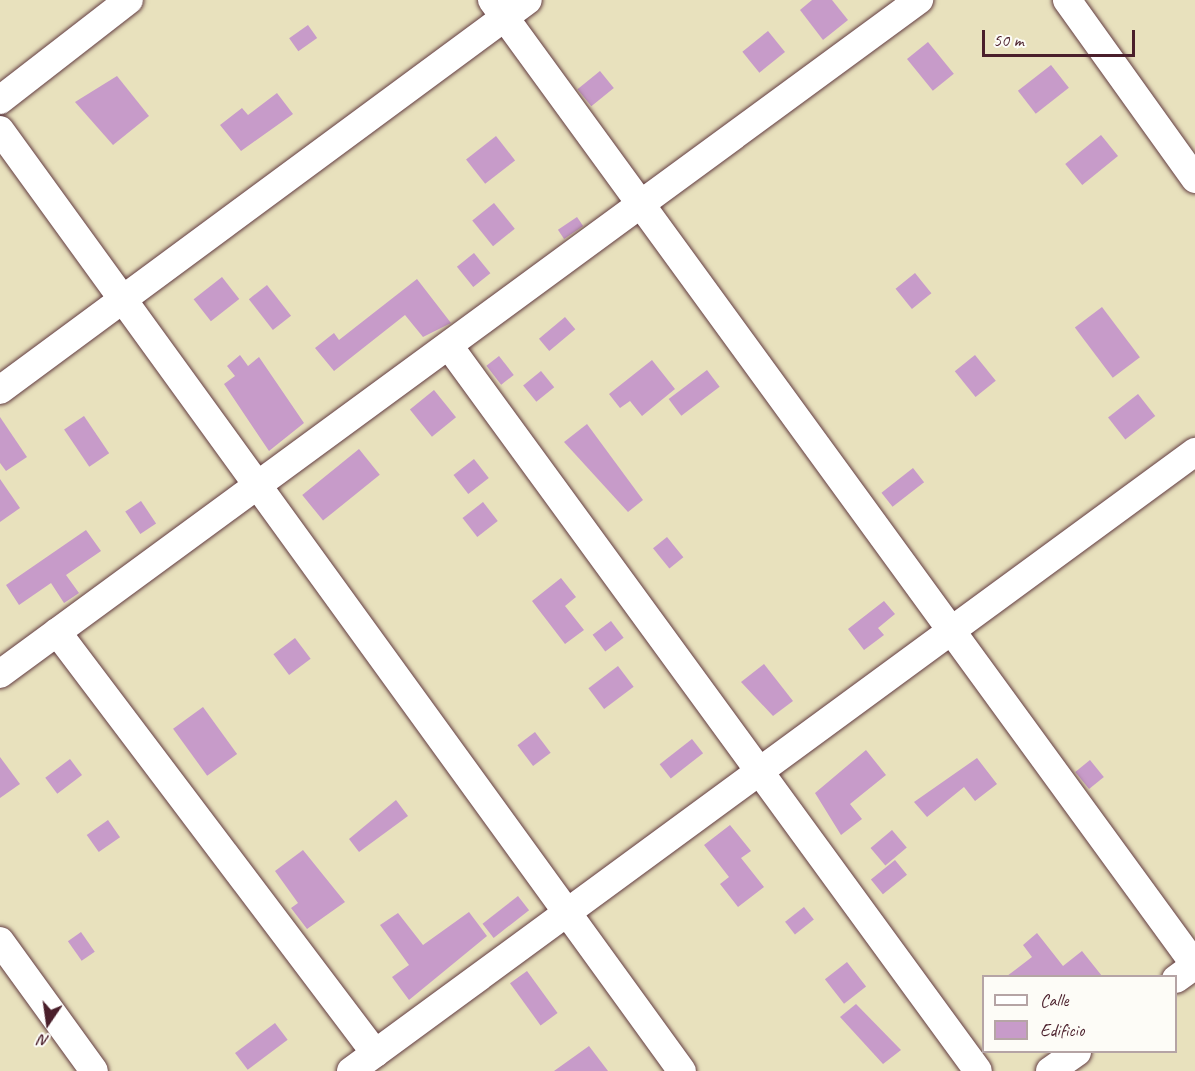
<!DOCTYPE html>
<html>
<head>
<meta charset="utf-8">
<style>
  body { margin:0 }
  #map { position:relative; width:1195px; height:1071px; overflow:hidden; background:#e8e1bd; font-family:Caveat,sans-serif }
  div>[style] { position:absolute }
  [style*='--x'] { left:calc(var(--x)*1px); top:calc(var(--y)*1px); width:calc(var(--w)*1px); rotate:calc(var(--a)*1deg) }
  .building>* { inset:0; background:#c79bc9; transform-origin:0 0 }
  .roads { filter:drop-shadow(0 0 2px #623c41) drop-shadow(0 0 2px #623c41) }
  .minor>* { height:28px; margin:-14px; padding:0 14px; transform-origin:14px; border-radius:14px; background:#fff }
  span { translate:-50% -50%; white-space:nowrap; text-align:center; line-height:1.15; -webkit-text-stroke:5px #fdfcf7; paint-order:stroke }
  .legend { position:absolute; left:982px; top:975px; width:195px; height:78px; box-sizing:border-box; background:#fdfcf7; border:2px solid #b5a4a5; margin:0; padding:8px 10px; list-style:none; font-size:18px; color:#4a1f2b }
  .legend li { display:flex; align-items:center; gap:12px; height:30px }
  .legend b { width:30px; border:2px solid #b5a4a5 }
  .north { position:absolute; left:18px; top:993px; width:60px; height:60px; -webkit-text-stroke:4px #fdfcf7; paint-order:stroke; rotate:193deg; font-size:16px; font-weight:700; line-height:24px; text-align:center; color:#4a1f2b }
  .north::after { content:''; display:block; margin:auto; width:21px; height:27px; background:#4a1f2b; clip-path:polygon(50% 0,100% 100%,50% 72%,0 100%) }
  .scale { position:absolute; left:982px; top:30px; width:153px; height:27px; box-sizing:border-box; border:3px solid #4a1f2b; border-top:0; padding-left:8px; font-size:18px; line-height:21px; white-space:nowrap; color:#4a1f2b; -webkit-text-stroke:4px #fdfcf7; paint-order:stroke }
</style>
</head>
<body>
<div id="map">
  <div class="building">
    <div style="clip-path:polygon(812px 0,832px 0,848px 20px,823px 40px,800px 10px)"></div>
    <div style="left:308px;top:25px;width:16px;height:23px;rotate:55deg"></div>
    <div style="left:768px;top:31px;width:27px;height:33px;rotate:51deg"></div>
    <div style="left:928px;top:42px;width:41px;height:27px;rotate:51deg"></div>
    <div style="left:1051px;top:65px;width:29px;height:42px;rotate:52deg"></div>
    <div style="left:600px;top:71px;width:22px;height:29px;rotate:51deg"></div>
    <div style="clip-path:polygon(117px 76px,149px 116px,113px 145px,75px 102px)"></div>
    <div style="clip-path:polygon(277px 93px,293px 114px,241px 151px,220px 125px,242px 108px,248px 115px)"></div>
    <div style="left:1101px;top:135px;width:27px;height:46px;rotate:51deg"></div>
    <div style="left:496px;top:136px;width:31px;height:38px;rotate:52deg"></div>
    <div style="left:494px;top:203px;width:33px;height:28px;rotate:51deg"></div>
    <div style="left:577px;top:217px;width:11px;height:23px;rotate:56deg"></div>
    <div style="left:474px;top:253px;width:26px;height:22px;rotate:51deg"></div>
    <div style="left:915px;top:273px;width:26px;height:25px;rotate:51deg"></div>
    <div style="left:222px;top:277px;width:28px;height:36px;rotate:52deg"></div>
    <div style="clip-path:polygon(417px 279px,451px 323px,423px 337px,405px 315px,334px 371px,315px 348px,334px 333px,339px 340px)"></div>
    <div style="left:267px;top:285px;width:39px;height:23px;rotate:52deg"></div>
    <div style="left:1102px;top:307px;width:63px;height:34px;rotate:53deg"></div>
    <div style="left:565px;top:317px;width:16px;height:34px;rotate:50deg"></div>
    <div style="clip-path:polygon(240px 355px,248px 366px,259px 357px,304px 423px,269px 451px,224px 384px,235px 376px,227px 366px)"></div>
    <div style="left:975px;top:355px;width:33px;height:26px;rotate:51deg"></div>
    <div style="left:499px;top:356px;width:24px;height:16px;rotate:52deg"></div>
    <div style="clip-path:polygon(652px 360px,675px 389px,642px 416px,630px 401px,620px 408px,609px 394px)"></div>
    <div style="left:707px;top:370px;width:21px;height:48px;rotate:53deg"></div>
    <div style="left:541px;top:371px;width:21px;height:23px;rotate:51deg"></div>
    <div style="left:434px;top:390px;width:35px;height:31px;rotate:51deg"></div>
    <div style="left:1138px;top:394px;width:28px;height:38px;rotate:52deg"></div>
    <div style="left:84px;top:416px;width:45px;height:24px;rotate:56deg"></div>
    <div style="clip-path:polygon(0 417px,27px 457px,6px 471px,0 463px)"></div>
    <div style="clip-path:polygon(587px 424px,643px 500px,628px 512px,564px 442px)"></div>
    <div style="left:359px;top:449px;width:33px;height:73px;rotate:51deg"></div>
    <div style="left:474px;top:459px;width:24px;height:26px;rotate:52deg"></div>
    <div style="left:913px;top:468px;width:18px;height:40px;rotate:52deg"></div>
    <div style="clip-path:polygon(0 479px,20px 508px,0 522px)"></div>
    <div style="left:141px;top:501px;width:27px;height:19px;rotate:56deg"></div>
    <div style="left:483px;top:502px;width:24px;height:26px;rotate:52deg"></div>
    <div style="clip-path:polygon(86px 530px,101px 551px,66px 575px,79px 593px,64px 603px,51px 583px,19px 605px,6px 585px)"></div>
    <div style="left:667px;top:537px;width:26px;height:18px;rotate:51deg"></div>
    <div style="clip-path:polygon(561px 578px,576px 597px,565px 606px,584px 630px,565px 644px,532px 601px)"></div>
    <div style="clip-path:polygon(884px 601px,895px 614px,878px 628px,884px 635px,864px 650px,848px 629px)"></div>
    <div style="left:611px;top:621px;width:21px;height:23px;rotate:53deg"></div>
    <div style="left:295px;top:638px;width:26px;height:27px;rotate:53deg"></div>
    <div style="clip-path:polygon(764px 664px,793px 701px,773px 716px,741px 682px)"></div>
    <div style="left:618px;top:666px;width:26px;height:37px;rotate:53deg"></div>
    <div style="left:203px;top:707px;width:58px;height:37px;rotate:54deg"></div>
    <div style="left:535px;top:732px;width:26px;height:22px;rotate:53deg"></div>
    <div style="left:692px;top:739px;width:18px;height:41px;rotate:52deg"></div>
    <div style="clip-path:polygon(866px 750px,886px 775px,850px 804px,862px 819px,841px 835px,815px 793px)"></div>
    <div style="clip-path:polygon(0 757px,20px 784px,0 798px)"></div>
    <div style="clip-path:polygon(977px 758px,997px 784px,975px 801px,964px 787px,927px 817px,914px 802px)"></div>
    <div style="left:70px;top:759px;width:20px;height:31px;rotate:53deg"></div>
    <div style="left:1090px;top:760px;width:22px;height:19px;rotate:51deg"></div>
    <div style="clip-path:polygon(396px 800px,408px 816px,359px 852px,349px 839px)"></div>
    <div style="left:108px;top:820px;width:21px;height:26px;rotate:55deg"></div>
    <div style="clip-path:polygon(730px 825px,751px 851px,741px 858px,764px 887px,738px 907px,720px 884px,729px 877px,704px 845px)"></div>
    <div style="left:892px;top:830px;width:23px;height:28px;rotate:50deg"></div>
    <div style="clip-path:polygon(303px 850px,345px 902px,307px 929px,291px 908px,298px 903px,275px 871px)"></div>
    <div style="left:895px;top:860px;width:19px;height:31px;rotate:51deg"></div>
    <div style="left:518px;top:896px;width:18px;height:45px;rotate:52deg"></div>
    <div style="left:804px;top:907px;width:16px;height:24px;rotate:52deg"></div>
    <div style="clip-path:polygon(469px 912px,487px 936px,409px 1000px,392px 977px,409px 965px,380px 925px,398px 913px,423px 945px)"></div>
    <div style="left:81px;top:932px;width:24px;height:16px;rotate:55deg"></div>
    <div style="clip-path:polygon(1037px 933px,1063px 966px,1082px 951px,1102px 976px,1007px 976px,1032px 957px,1023px 945px)"></div>
    <div style="left:847px;top:962px;width:31px;height:28px;rotate:52deg"></div>
    <div style="left:527px;top:971px;width:52px;height:21px;rotate:54deg"></div>
    <div style="clip-path:polygon(856px 1004px,901px 1050px,883px 1064px,840px 1017px)"></div>
    <div style="left:275px;top:1023px;width:21px;height:50px;rotate:53deg"></div>
    <div style="clip-path:polygon(589px 1046px,608px 1071px,554px 1071px)"></div>
  </div>
  <div class="roads">
    <div class="minor">
      <div style="--x:492;--y:0;--w:1194;--a:53.93"></div>
      <div style="--x:1067;--y:0;--w:220;--a:54.4"></div>
      <div style="--x:0;--y:100;--w:163;--a:-37.8"></div>
      <div style="--x:0;--y:130;--w:1162;--a:54.07"></div>
      <div style="--x:449;--y:346;--w:897;--a:53.88"></div>
      <div style="--x:0;--y:390;--w:656;--a:-36.45"></div>
      <div style="--x:57;--y:632;--w:528;--a:52.93"></div>
      <div style="--x:0;--y:674;--w:1140;--a:-36.26"></div>
      <div style="--x:0;--y:941;--w:160;--a:54.1"></div>
      <div style="--x:1176;--y:979;--w:24;--a:-36"></div>
      <div style="--x:351;--y:1071;--w:1047;--a:-36.26"></div>
      <div style="--x:1050;--y:1071;--w:33;--a:-35"></div>
    </div>
  </div>
  <ul class="legend">
  <li><b style="height:8px;background:#fff"></b>Calle</li>
  <li><b style="height:16px;background:#c79bc9"></b>Edificio</li>
  </ul>
  <div class="north">N</div>
  <div class="scale">50 m</div>
</div>
</body>
</html>
